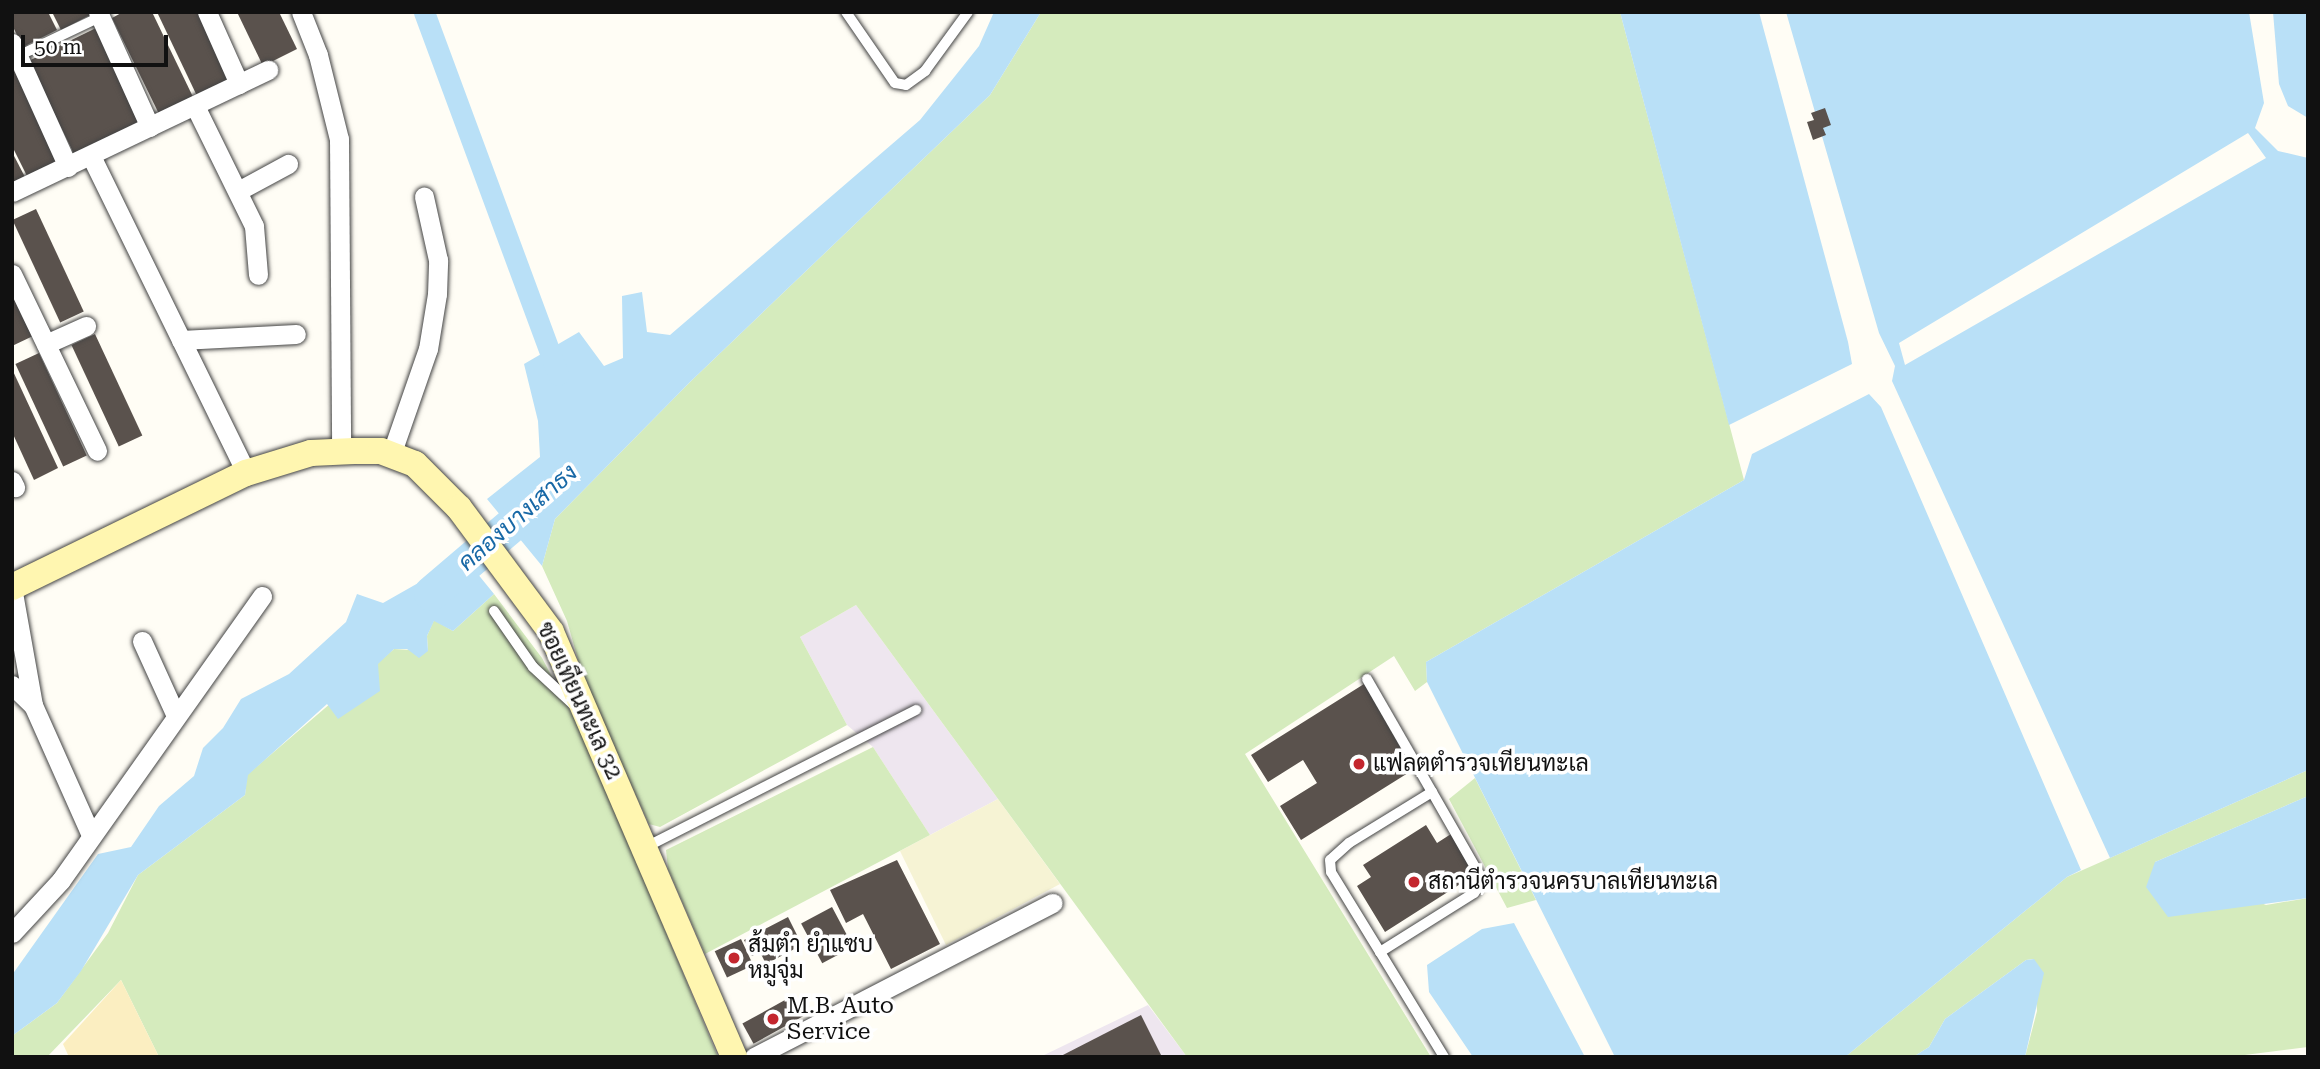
<!DOCTYPE html>
<html>
<head>
<meta charset="utf-8">
<style>
  body { margin:0 }
  #map { position:relative; width:2320px; height:1069px; overflow:hidden; background:#fffdf5; font-family:"Roboto Serif",Sarabun,serif }
  div>[style] { position:absolute }
  [style*='--x'] { left:calc(var(--x)*1px); top:calc(var(--y)*1px); width:calc(var(--w)*1px); rotate:calc(var(--a)*1deg) }
  .industrial>* { inset:0; background:#eee6ef }
  .farmland>* { inset:0; background:#f6f3d4 }
  .green>* { inset:0; background:#d5ebbd }
  .sand>* { inset:0; background:#fbeec1 }
  .water>* { inset:0; background:#b9e0f7 }
  .canal>* { height:21px; margin:-10.5px; padding:0 10.5px; transform-origin:10.5px; border-radius:10.5px; background:#b9e0f7 }
  .river>* { height:35px; margin:-17.5px; padding:0 17.5px; transform-origin:17.5px; border-radius:17.5px; background:#b9e0f7 }
  .building>* { inset:0; background:#5a524d; transform-origin:0 0 }
  .roads { filter:drop-shadow(0 0 2px #444) drop-shadow(0 0 2px #444) }
  .lane>* { height:10px; margin:-5px; padding:0 5px; transform-origin:5px; border-radius:5px; background:#fff }
  .street>* { height:19px; margin:-9.5px; padding:0 9.5px; transform-origin:9.5px; border-radius:9.5px; background:#fff }
  .secondary>* { height:26px; margin:-13px; padding:0 13px; transform-origin:13px; border-radius:13px; background:#fff6b0 }
  .dots>* { width:19px; height:19px; translate:-50% -50%; box-sizing:border-box; border:4px solid #fff; border-radius:50% }
  span { translate:-50% -50%; white-space:nowrap; text-align:center; line-height:1.15; -webkit-text-stroke:7px #fff; paint-order:stroke }
  .street-label { font-size:23px; color:#111 }
  .poi-label { font-size:23px; color:#111 }
  .left { translate:0 -50%; text-align:left }
  .water-label { font-size:24px; color:#1768a6; font-style:italic }
  .frame { position:absolute; inset:0; border:14px solid #111; pointer-events:none }
  .scale { position:absolute; left:21px; top:35px; width:147px; height:32px; box-sizing:border-box; border:4px solid #111; border-top:0; padding-left:9px; font-size:21px; line-height:24px; white-space:nowrap; color:#111; -webkit-text-stroke:5px #fff; paint-order:stroke }
</style>
</head>
<body>
<div id="map">
  <div class="industrial">
    <div style="clip-path:polygon(856px 605px,998px 799px,930px 835px,873px 747px,847px 725px,800px 637px)"></div>
    <div style="clip-path:polygon(1148px 1005px,1187px 1057px,1040px 1057px)"></div>
  </div>
  <div class="farmland">
    <div style="clip-path:polygon(998px 799px,1060px 884px,946px 945px,900px 851px)"></div>
  </div>
  <div class="green">
    <div style="clip-path:polygon(1041px 12px,1620px 12px,1744px 480px,1426px 662px,1427px 682px,1415px 691px,1394px 656px,1245px 754px,1431px 1057px,1187px 1057px,856px 605px,800px 637px,847px 725px,660px 827px,649px 824px,585px 684px,567px 621px,542px 566px,555px 519px,690px 382px,990px 95px)"></div>
    <div style="clip-path:polygon(494px 594px,542px 658px,585px 739px,718px 1057px,159px 1057px,121px 980px,47px 1057px,12px 1057px,12px 1036px,57px 1003px,108px 933px,138px 875px,245px 795px,247px 775px,394px 649px,428px 651px,427px 636px,434px 620px,453px 631px)"></div>
    <div style="clip-path:polygon(873px 747px,930px 835px,705px 954px,668px 869px,666px 850px)"></div>
    <div style="clip-path:polygon(2308px 770px,2308px 796px,2155px 862px,2266px 905px,2308px 898px,2308px 1047px,2229px 1057px,2025px 1057px,2037px 1011px,2034px 959px,2026px 960px,1945px 1019px,1929px 1047px,1913px 1057px,1845px 1057px,2067px 877px)"></div>
    <div style="clip-path:polygon(1475px 778px,1536px 900px,1507px 908px,1449px 799px)"></div>
  </div>
  <div class="sand">
    <div style="clip-path:polygon(121px 980px,159px 1057px,69px 1057px,63px 1044px)"></div>
  </div>
  <div class="water">
    <div style="clip-path:polygon(994px 12px,1041px 12px,990px 95px,690px 382px,555px 519px,542px 566px,487px 499px,540px 457px,538px 421px,524px 364px,579px 332px,604px 366px,623px 358px,622px 296px,642px 292px,647px 332px,670px 335px,920px 120px,979px 46px)"></div>
    <div style="clip-path:polygon(1620px 12px,1759px 12px,1848px 342px,1852px 364px,1729px 425px)"></div>
    <div style="clip-path:polygon(evenodd,1786px 12px,2249px 12px,2264px 103px,2255px 128px,2278px 151px,2308px 158px,2308px 770px,2110px 858px,1892px 381px,1895px 366px,1879px 333px,1786px 12px,2248px 133px,2266px 158px,1905px 365px,1899px 343px,2248px 133px)"></div>
    <div style="clip-path:polygon(2273px 12px,2308px 12px,2308px 118px,2288px 106px,2279px 84px)"></div>
    <div style="clip-path:polygon(1869px 394px,1881px 407px,2081px 870px,2067px 877px,1845px 1057px,1615px 1057px,1427px 682px,1426px 662px,1744px 480px,1752px 454px)"></div>
    <div style="clip-path:polygon(464px 557px,494px 594px,453px 631px,434px 621px,427px 636px,428px 651px,419px 658px,407px 649px,394px 649px,378px 664px,380px 691px,338px 719px,327px 704px,248px 775px,245px 795px,138px 875px,81px 971px,57px 1003px,12px 1036px,12px 975px,98px 854px,131px 847px,159px 806px,194px 776px,203px 748px,223px 728px,241px 699px,289px 674px,346px 622px,357px 594px,383px 603px)"></div>
    <div style="clip-path:polygon(2308px 796px,2308px 898px,2168px 917px,2146px 887px,2155px 862px)"></div>
    <div style="clip-path:polygon(1514px 923px,1550px 991px,1585px 1057px,1473px 1057px,1429px 992px,1427px 965px,1482px 929px)"></div>
    <div style="clip-path:polygon(2034px 959px,2044px 973px,2025px 1057px,1913px 1057px,1929px 1047px,1945px 1019px,2026px 960px)"></div>
  </div>
  <div class="canal">
    <div style="--x:424;--y:12;--w:387;--a:69.7"></div>
  </div>
  <div class="river">
    <div style="--x:431;--y:593;--w:151;--a:-40.4"></div>
  </div>
  <div class="building">
    <div style="clip-path:polygon(12px 12px,48px 12px,57px 30px,23px 47px,12px 25px)"></div>
    <div style="clip-path:polygon(52px 12px,96px 12px,61px 30px)"></div>
    <div style="clip-path:polygon(123px 12px,152px 12px,194px 99px,160px 116px,112px 18px)"></div>
    <div style="clip-path:polygon(157px 12px,199px 12px,232px 80px,197px 96px)"></div>
    <div style="clip-path:polygon(237px 12px,279px 12px,297px 49px,263px 66px)"></div>
    <div style="left:96px;top:28px;width:109px;height:75px;rotate:64deg"></div>
    <div style="clip-path:polygon(12px 67px,62px 163px,29px 180px,12px 146px)"></div>
    <div style="clip-path:polygon(1825px 108px,1831px 125px,1823px 128px,1826px 135px,1813px 140px,1807px 122px,1814px 120px,1811px 113px)"></div>
    <div style="clip-path:polygon(12px 152px,26px 179px,12px 186px)"></div>
    <div style="left:36px;top:209px;width:113px;height:26px;rotate:65deg"></div>
    <div style="clip-path:polygon(12px 292px,33px 336px,12px 346px)"></div>
    <div style="left:95px;top:334px;width:112px;height:26px;rotate:65deg"></div>
    <div style="left:39px;top:353px;width:113px;height:26px;rotate:65deg"></div>
    <div style="clip-path:polygon(12px 369px,58px 468px,34px 480px,12px 432px)"></div>
    <div style="clip-path:polygon(1364px 684px,1416px 768px,1301px 840px,1280px 806px,1317px 783px,1303px 760px,1268px 782px,1251px 755px)"></div>
    <div style="clip-path:polygon(1426px 825px,1437px 843px,1451px 834px,1476px 874px,1385px 932px,1357px 886px,1371px 877px,1363px 865px)"></div>
    <div style="clip-path:polygon(897px 860px,940px 944px,891px 969px,863px 914px,846px 923px,830px 890px)"></div>
    <div style="left:832px;top:907px;width:45px;height:35px;rotate:62deg"></div>
    <div style="clip-path:polygon(788px 917px,802px 945px,766px 964px,760px 952px,752px 956px,744px 940px)"></div>
    <div style="left:741px;top:939px;width:29px;height:29px;rotate:65deg"></div>
    <div style="left:794px;top:995px;width:23px;height:59px;rotate:61deg"></div>
    <div style="clip-path:polygon(1141px 1015px,1162px 1057px,1059px 1057px)"></div>
  </div>
  <div class="roads">
    <div class="lane">
      <div style="--x:846;--y:12;--w:86;--a:55.4"></div>
      <div style="--x:895;--y:83;--w:11;--a:10"></div>
      <div style="--x:906;--y:85;--w:24;--a:-36"></div>
      <div style="--x:925;--y:71;--w:73;--a:-53.9"></div>
      <div style="--x:18;--y:56;--w:93;--a:-25.5"></div>
      <div style="--x:494;--y:611;--w:68;--a:55.1"></div>
      <div style="--x:533;--y:667;--w:60;--a:43"></div>
      <div style="--x:1367;--y:679;--w:130;--a:60.1"></div>
      <div style="--x:646;--y:847;--w:303;--a:-26.9"></div>
      <div style="--x:1380;--y:952;--w:111;--a:-32.1"></div>
      <div style="--x:1474;--y:893;--w:15;--a:-53"></div>
      <div style="--x:1483;--y:881;--w:103;--a:-119.8"></div>
      <div style="--x:1432;--y:792;--w:97;--a:148.4"></div>
      <div style="--x:1349;--y:843;--w:25;--a:138"></div>
      <div style="--x:1330;--y:860;--w:12;--a:85"></div>
      <div style="--x:1331;--y:872;--w:94;--a:58.5"></div>
      <div style="--x:1380;--y:952;--w:123;--a:58.6"></div>
    </div>
    <div class="street">
      <div style="--x:98;--y:12;--w:126;--a:65.7"></div>
      <div style="--x:207;--y:12;--w:79;--a:66"></div>
      <div style="--x:301;--y:12;--w:46;--a:68.4"></div>
      <div style="--x:318;--y:55;--w:87;--a:76"></div>
      <div style="--x:339;--y:139;--w:313;--a:89.6"></div>
      <div style="--x:12;--y:43;--w:136;--a:65.7"></div>
      <div style="--x:195;--y:106;--w:134;--a:63.8"></div>
      <div style="--x:254;--y:226;--w:49;--a:85.3"></div>
      <div style="--x:91;--y:156;--w:353;--a:63.9"></div>
      <div style="--x:238;--y:191;--w:57;--a:-28.4"></div>
      <div style="--x:12;--y:192;--w:284;--a:-25.5"></div>
      <div style="--x:12;--y:274;--w:196;--a:64.3"></div>
      <div style="--x:181;--y:340;--w:115;--a:-3"></div>
      <div style="--x:46;--y:344;--w:44;--a:-24.2"></div>
      <div style="--x:391;--y:455;--w:112;--a:-70.8"></div>
      <div style="--x:428;--y:349;--w:56;--a:-80.7"></div>
      <div style="--x:437;--y:294;--w:34;--a:-88"></div>
      <div style="--x:438;--y:260;--w:65;--a:-102.5"></div>
      <div style="--x:12;--y:481;--w:7;--a:63"></div>
      <div style="--x:12;--y:587;--w:120;--a:79.9"></div>
      <div style="--x:33;--y:705;--w:142;--a:66"></div>
      <div style="--x:142;--y:641;--w:82;--a:65.6"></div>
      <div style="--x:12;--y:685;--w:29;--a:44"></div>
      <div style="--x:12;--y:933;--w:72;--a:-47.2"></div>
      <div style="--x:61;--y:880;--w:348;--a:-54.7"></div>
      <div style="--x:754;--y:1057;--w:336;--a:-27.3"></div>
    </div>
    <div class="secondary">
      <div style="--x:12;--y:587;--w:260;--a:-26"></div>
      <div style="--x:246;--y:473;--w:68;--a:-17.1"></div>
      <div style="--x:311;--y:453;--w:43;--a:-2.7"></div>
      <div style="--x:354;--y:451;--w:27;--a:0"></div>
      <div style="--x:381;--y:451;--w:36;--a:21"></div>
      <div style="--x:415;--y:464;--w:62;--a:45"></div>
      <div style="--x:459;--y:508;--w:154;--a:53.4"></div>
      <div style="--x:551;--y:632;--w:463;--a:66.7"></div>
    </div>
  </div>
  <div class="dots">
    <div style="left:1359px;top:764px;background:#c4262e"></div>
    <div style="left:1414px;top:882px;background:#c4262e"></div>
    <div style="left:734px;top:958px;background:#c4262e"></div>
    <div style="left:773px;top:1019px;background:#c4262e"></div>
  </div>
  <div class="street-label">
    <span style="left:579px;top:701px;rotate:65deg">ซอยเทียนทะเล 32</span>
  </div>
  <div class="poi-label">
    <span class="left" style="left:1373px;top:764px">แฟลตตำรวจเทียนทะเล</span>
    <span class="left" style="left:1428px;top:882px">สถานีตำรวจนครบาลเทียนทะเล</span>
    <span class="left" style="left:748px;top:958px">ส้มตำ ยำแซบ<br>หมูจุ่ม</span>
    <span class="left" style="left:787px;top:1019px">M.B. Auto<br>Service</span>
  </div>
  <div class="water-label">
    <span style="left:518px;top:518px;rotate:-41deg">คลองบางเสาธง</span>
  </div>
  <div class="frame"></div>
  <div class="scale">50 m</div>
</div>
</body>
</html>
